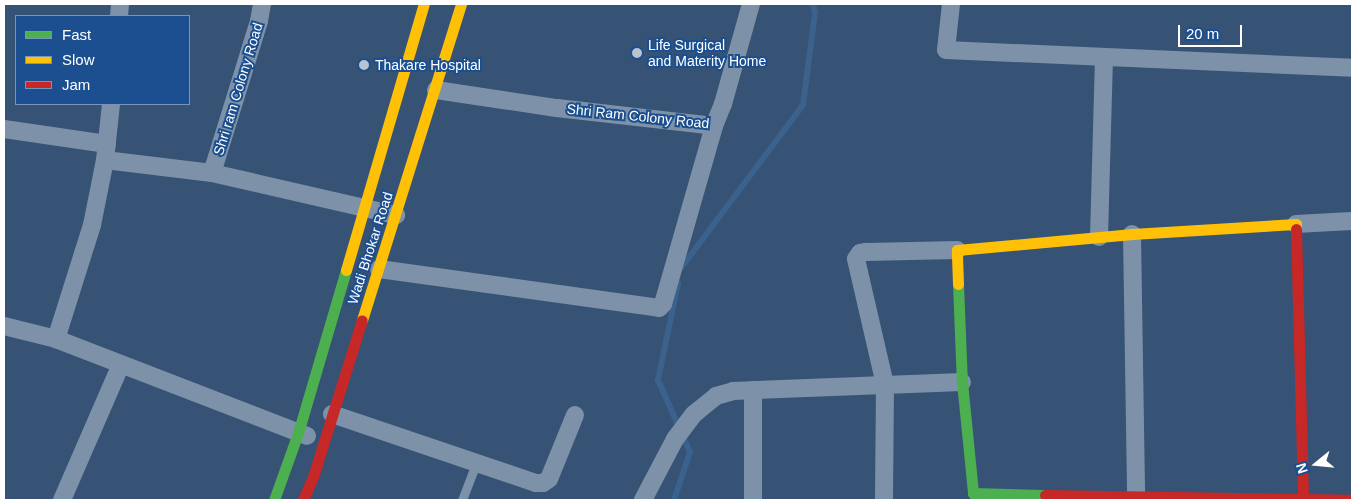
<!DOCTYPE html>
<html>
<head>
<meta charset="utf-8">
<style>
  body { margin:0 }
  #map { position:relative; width:1356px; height:504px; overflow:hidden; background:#365274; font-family:Arial,sans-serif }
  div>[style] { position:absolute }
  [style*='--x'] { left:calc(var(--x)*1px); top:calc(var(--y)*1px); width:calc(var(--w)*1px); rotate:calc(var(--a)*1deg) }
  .stream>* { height:6px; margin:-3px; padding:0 3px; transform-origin:3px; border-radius:3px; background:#3b618d }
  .lane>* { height:9px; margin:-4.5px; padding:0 4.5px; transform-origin:4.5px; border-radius:4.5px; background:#7d92a8 }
  .street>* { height:18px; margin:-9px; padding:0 9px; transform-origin:9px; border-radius:9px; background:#7d92a8 }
  .fast>* { height:11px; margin:-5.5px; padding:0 5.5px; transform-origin:5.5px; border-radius:5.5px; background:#4caf50 }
  .slow>* { height:11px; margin:-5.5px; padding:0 5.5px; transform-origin:5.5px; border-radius:5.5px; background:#ffc107 }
  .jam>* { height:11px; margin:-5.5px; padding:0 5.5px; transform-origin:5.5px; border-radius:5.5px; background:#c62828 }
  .dots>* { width:14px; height:14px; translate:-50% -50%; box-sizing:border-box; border:2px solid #1b4f8f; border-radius:50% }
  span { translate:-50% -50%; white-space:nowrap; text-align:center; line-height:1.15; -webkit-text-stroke:4px #1b4f8f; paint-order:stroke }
  .poi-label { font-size:14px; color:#fff }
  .left { translate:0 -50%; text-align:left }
  .street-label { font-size:14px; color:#fff }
  .frame { position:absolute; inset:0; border:5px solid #fff; pointer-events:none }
  .legend { position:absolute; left:15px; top:15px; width:175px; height:90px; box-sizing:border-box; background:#1b4f8f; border:1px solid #7695bc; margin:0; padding:6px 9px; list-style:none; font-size:15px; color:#fff }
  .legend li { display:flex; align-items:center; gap:10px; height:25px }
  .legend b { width:25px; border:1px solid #7695bc }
  .north { position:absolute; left:1291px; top:439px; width:50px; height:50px; -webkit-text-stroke:4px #1b4f8f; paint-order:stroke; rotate:253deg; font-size:14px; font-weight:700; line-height:20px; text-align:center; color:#fff }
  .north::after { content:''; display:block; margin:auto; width:18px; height:22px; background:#fff; clip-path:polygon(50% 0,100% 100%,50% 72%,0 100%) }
  .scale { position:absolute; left:1178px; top:25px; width:64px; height:22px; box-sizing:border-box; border:2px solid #fff; border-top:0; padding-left:6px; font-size:15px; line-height:18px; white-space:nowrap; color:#fff; -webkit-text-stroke:4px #1b4f8f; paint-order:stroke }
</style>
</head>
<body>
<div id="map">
  <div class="stream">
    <div style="--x:681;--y:268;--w:204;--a:-53.2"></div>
    <div style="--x:803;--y:105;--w:93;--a:-82.6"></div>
    <div style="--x:815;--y:13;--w:9;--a:-103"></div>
    <div style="--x:674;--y:500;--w:51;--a:-71.6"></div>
    <div style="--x:690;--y:452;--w:79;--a:-114"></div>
    <div style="--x:658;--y:380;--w:99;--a:-78.3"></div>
  </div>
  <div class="lane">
    <div style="--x:462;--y:500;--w:40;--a:-69"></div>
  </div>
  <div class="street">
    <div style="--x:951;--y:4;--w:46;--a:96.2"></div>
    <div style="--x:946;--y:50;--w:406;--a:2.5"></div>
    <div style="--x:119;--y:16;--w:12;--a:-85"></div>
    <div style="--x:436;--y:90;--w:122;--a:8.5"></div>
    <div style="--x:557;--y:108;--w:158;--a:6.5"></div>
    <div style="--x:714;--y:126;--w:24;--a:-68"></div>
    <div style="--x:723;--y:104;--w:104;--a:-74.4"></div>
    <div style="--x:111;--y:104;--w:56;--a:96.1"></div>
    <div style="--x:105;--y:160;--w:108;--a:6.9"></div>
    <div style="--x:212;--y:173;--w:189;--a:12.9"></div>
    <div style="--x:4;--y:129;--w:104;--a:8.3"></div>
    <div style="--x:105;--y:160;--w:66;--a:101.3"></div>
    <div style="--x:92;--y:225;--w:120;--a:107.5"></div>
    <div style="--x:56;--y:339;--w:269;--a:21.1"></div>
    <div style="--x:212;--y:173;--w:159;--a:-72.8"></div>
    <div style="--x:259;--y:21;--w:17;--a:-80"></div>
    <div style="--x:1296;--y:224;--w:56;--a:-3.1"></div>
    <div style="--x:1132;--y:234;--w:264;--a:89.1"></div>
    <div style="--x:1099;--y:237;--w:180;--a:-88.4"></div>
    <div style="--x:957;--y:250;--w:91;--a:178.7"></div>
    <div style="--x:866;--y:252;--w:6;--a:171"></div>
    <div style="--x:860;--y:253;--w:7;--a:124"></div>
    <div style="--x:856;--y:259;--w:129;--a:77"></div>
    <div style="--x:885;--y:385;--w:77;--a:-2.2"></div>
    <div style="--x:379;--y:269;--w:283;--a:7.9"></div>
    <div style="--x:659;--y:308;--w:6;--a:-45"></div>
    <div style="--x:663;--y:304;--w:185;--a:-74"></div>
    <div style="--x:4;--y:326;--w:54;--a:14"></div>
    <div style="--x:753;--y:390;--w:110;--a:90"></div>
    <div style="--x:332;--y:414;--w:215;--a:18.7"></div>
    <div style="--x:536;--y:483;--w:7;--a:0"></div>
    <div style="--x:543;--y:483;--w:7;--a:-34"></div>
    <div style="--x:549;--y:479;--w:69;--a:-67.9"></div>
    <div style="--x:62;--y:500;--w:148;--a:-66.5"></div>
    <div style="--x:643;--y:500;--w:69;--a:-62.3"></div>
    <div style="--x:675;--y:439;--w:31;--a:-53"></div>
    <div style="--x:694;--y:414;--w:28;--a:-39"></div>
    <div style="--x:716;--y:396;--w:18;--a:-16"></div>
    <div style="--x:733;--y:391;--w:152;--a:-2.3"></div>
    <div style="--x:885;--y:385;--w:115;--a:90.5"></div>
  </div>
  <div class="fast">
    <div style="--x:958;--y:284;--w:98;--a:87.7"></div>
    <div style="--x:962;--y:382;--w:112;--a:84.3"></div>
    <div style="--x:973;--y:493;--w:72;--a:1.6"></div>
    <div style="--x:274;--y:500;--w:71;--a:-70.3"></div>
    <div style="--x:298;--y:433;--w:170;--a:-73.6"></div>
  </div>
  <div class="slow">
    <div style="--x:346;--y:270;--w:277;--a:-73.7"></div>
    <div style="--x:958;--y:284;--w:34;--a:-92"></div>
    <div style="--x:957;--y:250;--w:176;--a:-5.2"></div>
    <div style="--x:1132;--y:234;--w:164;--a:-3.5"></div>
    <div style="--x:1296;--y:224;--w:5;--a:90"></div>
    <div style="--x:362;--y:320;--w:331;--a:-72.6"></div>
  </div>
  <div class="jam">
    <div style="--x:1296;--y:229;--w:271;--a:88.5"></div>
    <div style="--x:1045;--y:495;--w:307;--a:0.9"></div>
    <div style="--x:303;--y:500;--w:25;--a:-67"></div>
    <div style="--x:313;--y:477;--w:164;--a:-72.7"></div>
  </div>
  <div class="dots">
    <div style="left:637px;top:53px;background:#b9c2ce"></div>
    <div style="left:364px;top:65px;background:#b9c2ce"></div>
  </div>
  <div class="poi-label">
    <span class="left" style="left:648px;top:53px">Life Surgical<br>and Materity Home</span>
    <span class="left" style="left:375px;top:65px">Thakare Hospital</span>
  </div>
  <div class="street-label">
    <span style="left:238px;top:89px;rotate:-73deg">Shri ram Colony Road</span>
    <span style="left:638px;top:116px;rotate:6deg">Shri Ram Colony Road</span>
    <span style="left:370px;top:248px;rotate:-72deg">Wadi Bhokar Road</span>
  </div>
  <div class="frame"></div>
  <ul class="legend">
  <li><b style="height:6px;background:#4caf50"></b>Fast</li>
  <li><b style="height:6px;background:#ffc107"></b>Slow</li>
  <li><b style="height:6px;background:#c62828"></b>Jam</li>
  </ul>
  <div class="north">N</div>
  <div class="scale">20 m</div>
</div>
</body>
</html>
